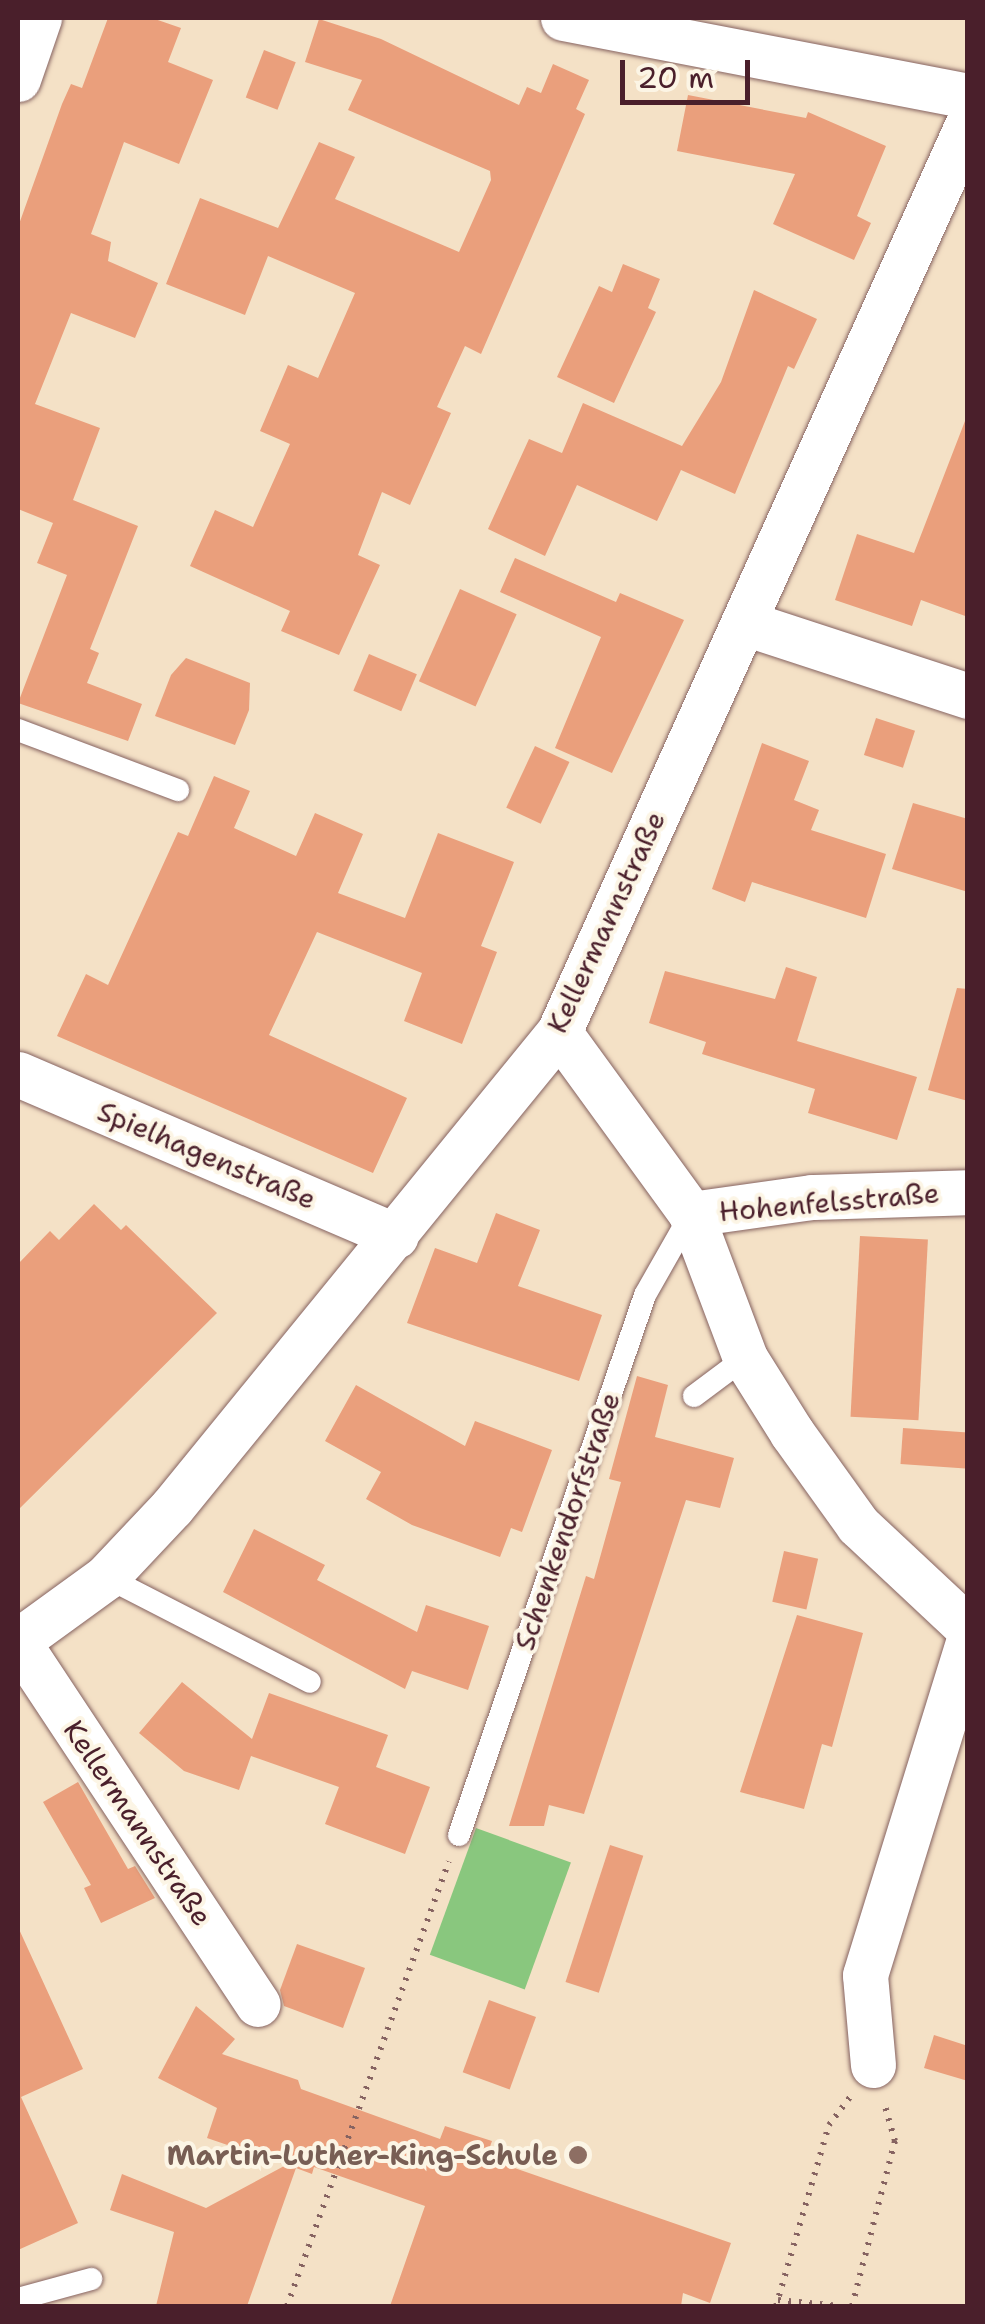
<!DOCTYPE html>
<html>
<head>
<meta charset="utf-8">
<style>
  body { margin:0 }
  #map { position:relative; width:985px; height:2324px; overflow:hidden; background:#f4e1c6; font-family:"Shantell Sans",sans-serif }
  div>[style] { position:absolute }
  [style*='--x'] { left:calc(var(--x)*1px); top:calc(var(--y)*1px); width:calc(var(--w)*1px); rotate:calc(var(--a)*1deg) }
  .green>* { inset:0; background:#89c77e; transform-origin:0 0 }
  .building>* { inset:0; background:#ea9f7c; transform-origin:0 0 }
  .path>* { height:6px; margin-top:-3px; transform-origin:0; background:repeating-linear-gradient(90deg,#866361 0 2.5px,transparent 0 10.5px) }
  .roads { filter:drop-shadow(0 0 2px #866361) drop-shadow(0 0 2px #866361) }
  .service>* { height:22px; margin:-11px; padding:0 11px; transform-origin:11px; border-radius:11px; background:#fff }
  .minor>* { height:45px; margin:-22.5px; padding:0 22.5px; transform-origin:22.5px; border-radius:22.5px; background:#fff }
  .dots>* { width:28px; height:28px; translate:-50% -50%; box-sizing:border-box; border:5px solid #fcf5e5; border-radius:50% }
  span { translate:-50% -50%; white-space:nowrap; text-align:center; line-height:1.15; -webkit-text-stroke:8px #fcf5e5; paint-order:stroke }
  .street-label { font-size:28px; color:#4a1f2b }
  .education-label { font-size:28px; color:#785e54; font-weight:700 }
  .right { translate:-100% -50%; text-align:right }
  .frame { position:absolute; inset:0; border:20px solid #4a1f2b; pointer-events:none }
  .scale { position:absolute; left:620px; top:60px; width:130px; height:45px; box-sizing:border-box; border:5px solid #4a1f2b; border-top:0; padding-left:12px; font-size:30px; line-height:35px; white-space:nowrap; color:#4a1f2b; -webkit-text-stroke:8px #fcf5e5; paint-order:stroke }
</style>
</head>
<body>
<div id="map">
  <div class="green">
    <div style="left:476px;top:1828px;width:101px;height:135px;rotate:20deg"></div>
  </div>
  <div class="building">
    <div style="clip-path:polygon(108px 18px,152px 18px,181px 28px,168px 62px,213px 80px,179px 164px,124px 142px,91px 234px,111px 242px,108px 261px,158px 283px,135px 338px,71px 313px,35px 404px,100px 428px,73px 500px,138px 526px,90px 649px,99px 653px,87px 683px,142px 704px,128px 741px,18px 703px,67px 575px,37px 563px,53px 523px,18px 509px,18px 227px,62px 104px,71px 84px,82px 88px)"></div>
    <div style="clip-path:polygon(319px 19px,381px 39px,519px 105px,527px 87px,541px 93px,553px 64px,589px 80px,576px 109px,585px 114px,481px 354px,465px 346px,437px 407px,451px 413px,410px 505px,382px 492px,358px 555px,380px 565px,339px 655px,281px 631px,290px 611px,190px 566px,215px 510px,253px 527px,290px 444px,260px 431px,288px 365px,318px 378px,355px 293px,268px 256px,245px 315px,166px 284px,200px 198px,278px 228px,319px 142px,355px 157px,335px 199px,459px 252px,491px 180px,490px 171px,348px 110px,362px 80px,305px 62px)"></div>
    <div style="left:264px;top:50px;width:34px;height:51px;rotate:21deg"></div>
    <div style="clip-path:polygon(688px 95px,806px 118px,808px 112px,886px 146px,857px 216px,871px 223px,854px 260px,773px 224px,795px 174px,677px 151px)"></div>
    <div style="clip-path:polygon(623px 264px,660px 279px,648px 308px,656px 312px,614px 403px,557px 377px,599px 286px,612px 292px)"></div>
    <div style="clip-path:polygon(754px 290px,817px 319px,794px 369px,788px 366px,735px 494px,681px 470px,657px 521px,577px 485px,545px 556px,488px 529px,529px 439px,562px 453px,583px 403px,682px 446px,721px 382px)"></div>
    <div style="clip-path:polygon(965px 421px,968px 617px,921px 600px,912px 626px,835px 600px,857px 534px,914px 553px)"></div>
    <div style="clip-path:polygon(515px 558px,616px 602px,620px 593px,684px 620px,612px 773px,555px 748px,601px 637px,500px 592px)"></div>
    <div style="left:460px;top:589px;width:62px;height:101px;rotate:24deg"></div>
    <div style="left:369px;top:654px;width:52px;height:40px;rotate:23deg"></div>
    <div style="clip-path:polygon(186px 658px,250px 683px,249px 710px,235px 745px,155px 716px,171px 675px)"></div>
    <div style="left:876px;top:718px;width:41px;height:39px;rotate:18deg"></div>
    <div style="clip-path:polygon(762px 743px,809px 761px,794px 800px,819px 810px,811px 830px,886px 854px,866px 918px,752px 882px,745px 902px,712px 889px)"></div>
    <div style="left:535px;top:746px;width:38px;height:68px;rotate:25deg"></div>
    <div style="clip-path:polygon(214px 776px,250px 791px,234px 828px,296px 856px,315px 813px,363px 834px,338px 893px,405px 918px,438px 833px,514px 862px,481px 946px,497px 952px,462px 1044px,404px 1021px,422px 973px,317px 932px,269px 1035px,407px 1098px,373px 1173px,57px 1036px,86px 974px,108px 985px,178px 832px,188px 836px)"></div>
    <div style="clip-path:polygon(913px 803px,968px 819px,968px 892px,892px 869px)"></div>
    <div style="clip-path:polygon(786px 967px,817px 977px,797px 1041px,917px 1077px,897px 1140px,808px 1113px,815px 1089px,702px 1054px,706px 1042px,649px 1023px,665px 971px,775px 999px)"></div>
    <div style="clip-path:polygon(957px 988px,968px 989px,968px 1101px,928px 1090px)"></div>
    <div style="clip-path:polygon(94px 1204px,121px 1230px,126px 1225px,217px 1313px,18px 1510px,18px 1264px,50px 1231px,59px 1240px)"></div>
    <div style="clip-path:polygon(496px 1213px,540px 1230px,518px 1286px,602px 1315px,579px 1381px,407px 1323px,435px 1248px,477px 1263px)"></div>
    <div style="left:860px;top:1236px;width:68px;height:181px;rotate:3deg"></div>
    <div style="clip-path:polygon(637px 1376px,668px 1385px,655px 1437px,734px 1458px,720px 1508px,686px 1500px,584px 1814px,549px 1805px,544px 1826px,509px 1826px,586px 1576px,594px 1579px,621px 1482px,609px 1479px)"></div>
    <div style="clip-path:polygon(356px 1385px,465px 1446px,475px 1421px,552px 1450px,522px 1532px,511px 1528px,500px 1557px,412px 1525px,366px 1499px,381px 1472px,325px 1441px)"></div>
    <div style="left:903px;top:1428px;width:65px;height:36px;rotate:4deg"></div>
    <div style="clip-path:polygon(254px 1529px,325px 1565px,317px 1580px,417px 1632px,426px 1605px,489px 1626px,468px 1690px,412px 1671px,405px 1689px,223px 1592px)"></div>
    <div style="left:784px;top:1551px;width:35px;height:52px;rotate:13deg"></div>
    <div style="clip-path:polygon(797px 1615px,863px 1633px,832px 1747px,822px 1744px,804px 1809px,740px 1792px)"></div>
    <div style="clip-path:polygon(182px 1682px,252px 1739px,269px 1693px,388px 1735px,376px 1767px,430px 1787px,405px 1854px,325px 1824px,339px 1787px,251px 1756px,239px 1790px,184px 1771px,139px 1733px)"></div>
    <div style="clip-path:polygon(78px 1782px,128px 1869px,135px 1866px,155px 1898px,101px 1923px,84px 1888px,91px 1885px,43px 1802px)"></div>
    <div style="left:610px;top:1845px;width:35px;height:144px;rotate:18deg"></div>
    <div style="clip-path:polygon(18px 1927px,83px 2069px,21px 2097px,78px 2223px,18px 2250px)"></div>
    <div style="clip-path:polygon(297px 1944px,365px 1968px,343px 2028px,284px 2006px,280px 1990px)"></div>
    <div style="left:489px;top:2000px;width:50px;height:77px;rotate:20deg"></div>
    <div style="clip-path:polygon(196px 2006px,235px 2039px,222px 2054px,298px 2080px,301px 2089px,440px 2139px,445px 2126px,492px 2141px,486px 2158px,731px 2243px,710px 2303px,683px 2293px,681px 2306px,390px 2306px,425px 2206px,314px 2167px,312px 2174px,296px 2168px,247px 2306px,156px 2306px,174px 2232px,110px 2210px,122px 2174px,206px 2208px,286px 2165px,207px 2138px,217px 2108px,158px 2078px)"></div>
    <div style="clip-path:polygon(934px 2035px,968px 2046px,968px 2081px,924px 2068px)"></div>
  </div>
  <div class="path">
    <div style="--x:778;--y:2300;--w:62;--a:5.5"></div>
    <div style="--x:287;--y:2306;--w:473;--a:-70"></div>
    <div style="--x:776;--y:2306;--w:189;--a:-73.7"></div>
    <div style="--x:829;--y:2125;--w:35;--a:-53"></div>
    <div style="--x:852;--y:2306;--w:171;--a:-75.4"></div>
    <div style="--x:895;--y:2141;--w:37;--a:-106"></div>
  </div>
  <div class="roads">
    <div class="service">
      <div style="--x:18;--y:730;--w:171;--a:20.6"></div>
      <div style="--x:694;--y:1396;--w:64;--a:-36.7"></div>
      <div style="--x:106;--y:1577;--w:229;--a:27.2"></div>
      <div style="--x:459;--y:1835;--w:571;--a:-70.99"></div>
      <div style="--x:645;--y:1295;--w:93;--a:-60.4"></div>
      <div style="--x:18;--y:2299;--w:76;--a:-15.3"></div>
    </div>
    <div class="minor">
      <div style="--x:563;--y:18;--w:412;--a:10.9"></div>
      <div style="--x:18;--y:79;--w:65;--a:-71"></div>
      <div style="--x:745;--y:623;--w:235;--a:18.1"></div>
      <div style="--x:559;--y:1032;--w:225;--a:54"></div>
      <div style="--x:691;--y:1214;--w:154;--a:69.4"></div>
      <div style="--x:745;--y:1358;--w:89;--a:57.9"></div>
      <div style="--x:792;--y:1433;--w:113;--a:54.3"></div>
      <div style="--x:858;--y:1525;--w:151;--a:43.1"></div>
      <div style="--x:18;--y:1074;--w:411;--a:23.2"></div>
      <div style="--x:691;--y:1214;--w:122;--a:-8"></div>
      <div style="--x:812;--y:1197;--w:156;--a:-1.8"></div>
      <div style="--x:18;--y:1641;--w:109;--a:-36"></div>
      <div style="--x:106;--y:1577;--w:96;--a:-46.7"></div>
      <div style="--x:172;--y:1507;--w:613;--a:-50.83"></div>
      <div style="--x:559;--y:1032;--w:997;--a:-65.77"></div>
      <div style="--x:18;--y:1642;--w:434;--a:56.5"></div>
      <div style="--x:873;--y:2065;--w:90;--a:-95.1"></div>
      <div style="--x:865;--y:1975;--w:348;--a:-72.8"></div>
    </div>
  </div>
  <div class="dots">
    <div style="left:578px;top:2155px;background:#8d6e63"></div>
  </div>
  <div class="street-label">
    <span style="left:606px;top:922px;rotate:-65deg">Kellermannstraße</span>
    <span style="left:207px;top:1155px;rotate:23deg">Spielhagenstraße</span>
    <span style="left:829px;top:1202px;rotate:-5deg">Hohenfelsstraße</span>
    <span style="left:567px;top:1521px;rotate:-71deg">Schenkendorfstraße</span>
    <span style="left:138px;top:1823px;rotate:56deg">Kellermannstraße</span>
  </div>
  <div class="education-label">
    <span class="right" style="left:558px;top:2155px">Martin-Luther-King-Schule</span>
  </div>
  <div class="frame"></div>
  <div class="scale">20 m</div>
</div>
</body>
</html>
